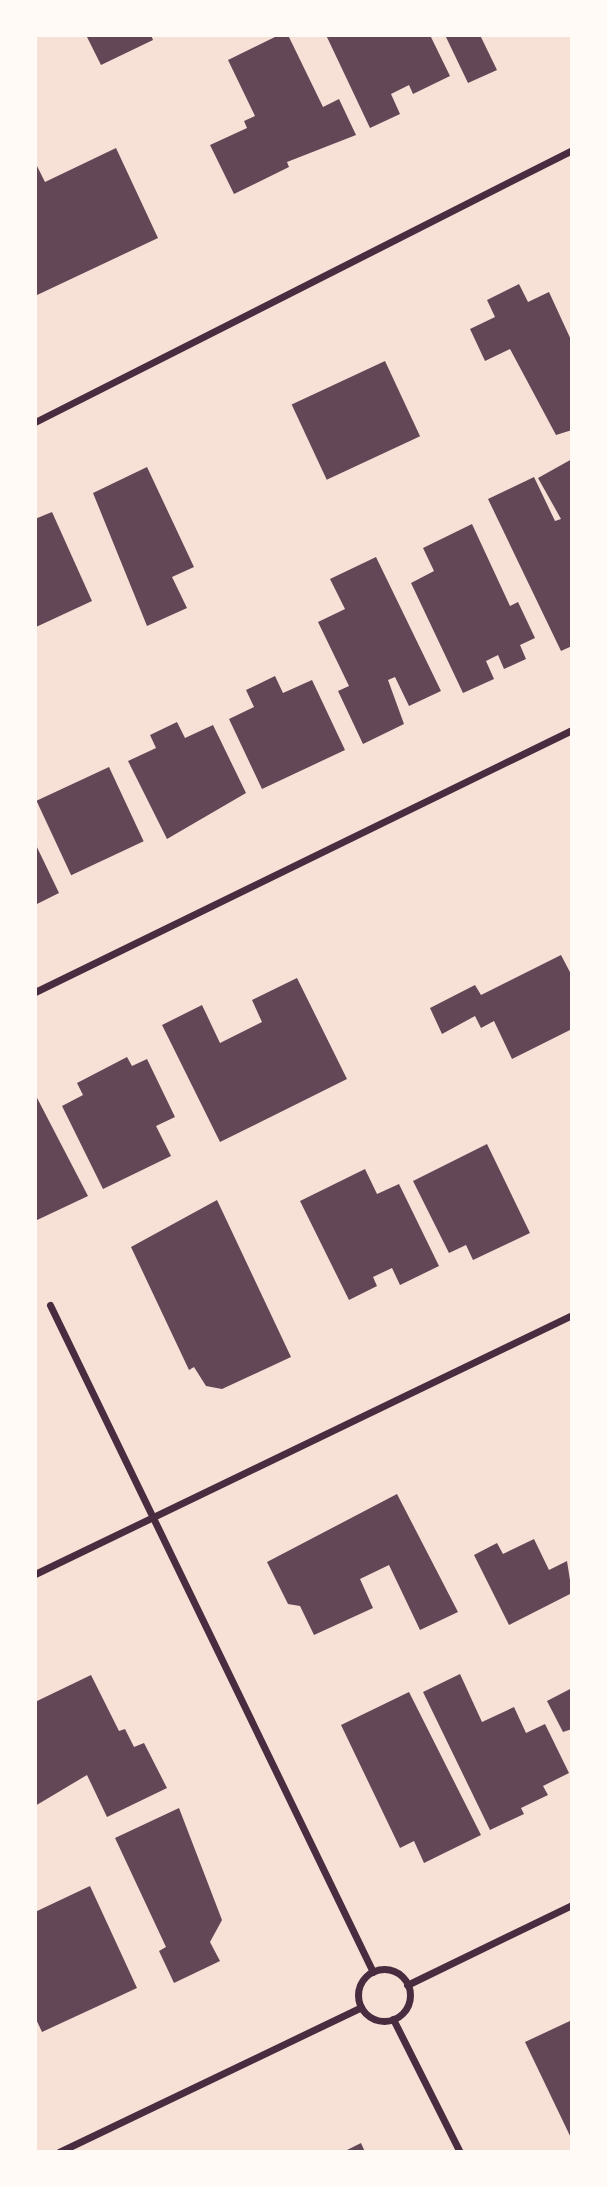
<!DOCTYPE html>
<html>
<head>
<meta charset="utf-8">
<style>
  body { margin:0 }
  #map { position:relative; width:607px; height:2187px; overflow:hidden; background:#f7e1d7; font-family:"Titillium Web",sans-serif }
  div>[style] { position:absolute }
  [style*='--x'] { left:calc(var(--x)*1px); top:calc(var(--y)*1px); width:calc(var(--w)*1px); rotate:calc(var(--a)*1deg) }
  .building>* { inset:0; background:#644757; transform-origin:0 0 }
  .minor>* { height:7px; margin:-3.5px; padding:0 3.5px; transform-origin:3.5px; border-radius:3.5px; background:#4a2c40 }
  .minor>.ring { margin:-3.5px; padding:0; box-sizing:content-box; background:none; border:7px solid #4a2c40; border-radius:50% }
  span { translate:-50% -50%; white-space:nowrap; text-align:center; line-height:1.15; -webkit-text-stroke:6px #fffaf5; paint-order:stroke }
  .frame { position:absolute; inset:0; border:37px solid #fffaf5; pointer-events:none }
</style>
</head>
<body>
<div id="map">
  <div class="building">
    <div style="clip-path:polygon(86px 35px,151px 35px,153px 40px,101px 65px)"></div>
    <div style="clip-path:polygon(279px 35px,288px 35px,323px 107px,339px 99px,356px 135px,287px 162px,289px 167px,234px 194px,210px 145px,247px 128px,244px 121px,255px 116px,228px 60px)"></div>
    <div style="clip-path:polygon(326px 35px,430px 35px,450px 76px,413px 94px,409px 85px,391px 94px,400px 114px,370px 128px)"></div>
    <div style="clip-path:polygon(445px 35px,480px 35px,497px 70px,468px 83px)"></div>
    <div style="clip-path:polygon(116px 148px,158px 238px,35px 296px,35px 162px,45px 182px)"></div>
    <div style="clip-path:polygon(519px 284px,528px 302px,549px 292px,572px 342px,572px 430px,556px 435px,510px 349px,485px 361px,470px 329px,495px 317px,487px 300px)"></div>
    <div style="left:385px;top:361px;width:83px;height:103px;rotate:65deg"></div>
    <div style="clip-path:polygon(572px 459px,572px 646px,561px 651px,488px 499px,534px 477px,555px 521px,561px 519px,538px 478px)"></div>
    <div style="clip-path:polygon(147px 467px,194px 567px,172px 577px,187px 608px,147px 626px,93px 493px)"></div>
    <div style="clip-path:polygon(52px 512px,92px 601px,36px 627px,35px 519px)"></div>
    <div style="clip-path:polygon(472px 524px,510px 606px,518px 602px,535px 638px,520px 645px,526px 659px,504px 669px,498px 655px,486px 661px,494px 679px,463px 693px,411px 583px,434px 571px,423px 548px)"></div>
    <div style="clip-path:polygon(376px 557px,441px 691px,409px 706px,395px 677px,388px 680px,404px 724px,363px 744px,338px 691px,349px 686px,318px 622px,345px 609px,330px 579px)"></div>
    <div style="clip-path:polygon(275px 676px,283px 693px,312px 680px,345px 750px,262px 789px,229px 719px,254px 707px,246px 690px)"></div>
    <div style="clip-path:polygon(177px 722px,185px 738px,213px 725px,246px 793px,167px 839px,128px 761px,156px 748px,150px 735px)"></div>
    <div style="left:109px;top:767px;width:82px;height:80px;rotate:65deg"></div>
    <div style="clip-path:polygon(35px 843px,59px 893px,35px 905px)"></div>
    <div style="clip-path:polygon(561px 955px,572px 976px,572px 1029px,512px 1059px,494px 1021px,481px 1028px,475px 1016px,442px 1034px,430px 1008px,475px 985px,481px 995px)"></div>
    <div style="clip-path:polygon(297px 978px,347px 1079px,220px 1142px,162px 1025px,202px 1005px,220px 1043px,262px 1022px,252px 1000px)"></div>
    <div style="clip-path:polygon(127px 1057px,132px 1066px,147px 1059px,175px 1117px,156px 1126px,171px 1156px,103px 1189px,62px 1106px,83px 1095px,77px 1083px)"></div>
    <div style="clip-path:polygon(35px 1094px,88px 1196px,35px 1221px)"></div>
    <div style="clip-path:polygon(487px 1144px,530px 1233px,473px 1260px,466px 1245px,449px 1253px,413px 1181px)"></div>
    <div style="clip-path:polygon(365px 1169px,377px 1194px,399px 1184px,439px 1266px,400px 1285px,392px 1268px,373px 1277px,377px 1286px,349px 1300px,300px 1201px)"></div>
    <div style="clip-path:polygon(217px 1200px,291px 1357px,222px 1389px,206px 1386px,194px 1367px,189px 1370px,131px 1247px)"></div>
    <div style="clip-path:polygon(397px 1494px,458px 1612px,420px 1630px,389px 1565px,360px 1579px,373px 1608px,314px 1635px,300px 1606px,288px 1604px,267px 1562px)"></div>
    <div style="clip-path:polygon(534px 1539px,549px 1570px,567px 1561px,572px 1593px,509px 1625px,474px 1555px,497px 1543px,503px 1554px)"></div>
    <div style="clip-path:polygon(460px 1674px,482px 1722px,514px 1707px,526px 1733px,545px 1724px,569px 1773px,543px 1786px,548px 1795px,521px 1808px,524px 1814px,490px 1830px,423px 1692px)"></div>
    <div style="clip-path:polygon(91px 1675px,119px 1731px,125px 1729px,134px 1747px,144px 1743px,167px 1788px,107px 1817px,87px 1775px,35px 1806px,35px 1702px)"></div>
    <div style="clip-path:polygon(572px 1688px,572px 1729px,563px 1732px,547px 1701px)"></div>
    <div style="clip-path:polygon(409px 1692px,481px 1835px,424px 1863px,414px 1841px,400px 1848px,341px 1725px)"></div>
    <div style="clip-path:polygon(179px 1808px,222px 1920px,210px 1942px,220px 1961px,174px 1983px,159px 1951px,166px 1947px,115px 1838px)"></div>
    <div style="clip-path:polygon(90px 1886px,137px 1988px,42px 2032px,35px 2017px,35px 1912px)"></div>
    <div style="clip-path:polygon(572px 2020px,572px 2140px,525px 2042px)"></div>
    <div style="clip-path:polygon(361px 2143px,365px 2152px,343px 2152px)"></div>
  </div>
  <div class="minor">
    <div style="--x:35;--y:422;--w:602;--a:-26.86"></div>
    <div style="--x:35;--y:992;--w:598;--a:-26.01"></div>
    <div style="--x:50;--y:1305;--w:741;--a:64.16"></div>
    <div style="--x:35;--y:1574;--w:596;--a:-25.75"></div>
    <div class="ring" style="left:358px;top:1969px;width:45px;height:45px"></div>
    <div style="--x:407;--y:1985;--w:183;--a:-25.9"></div>
    <div style="--x:393;--y:2019;--w:149;--a:63.3"></div>
    <div style="--x:59;--y:2152;--w:335;--a:-25.6"></div>
  </div>
  <div class="frame"></div>
</div>
</body>
</html>
